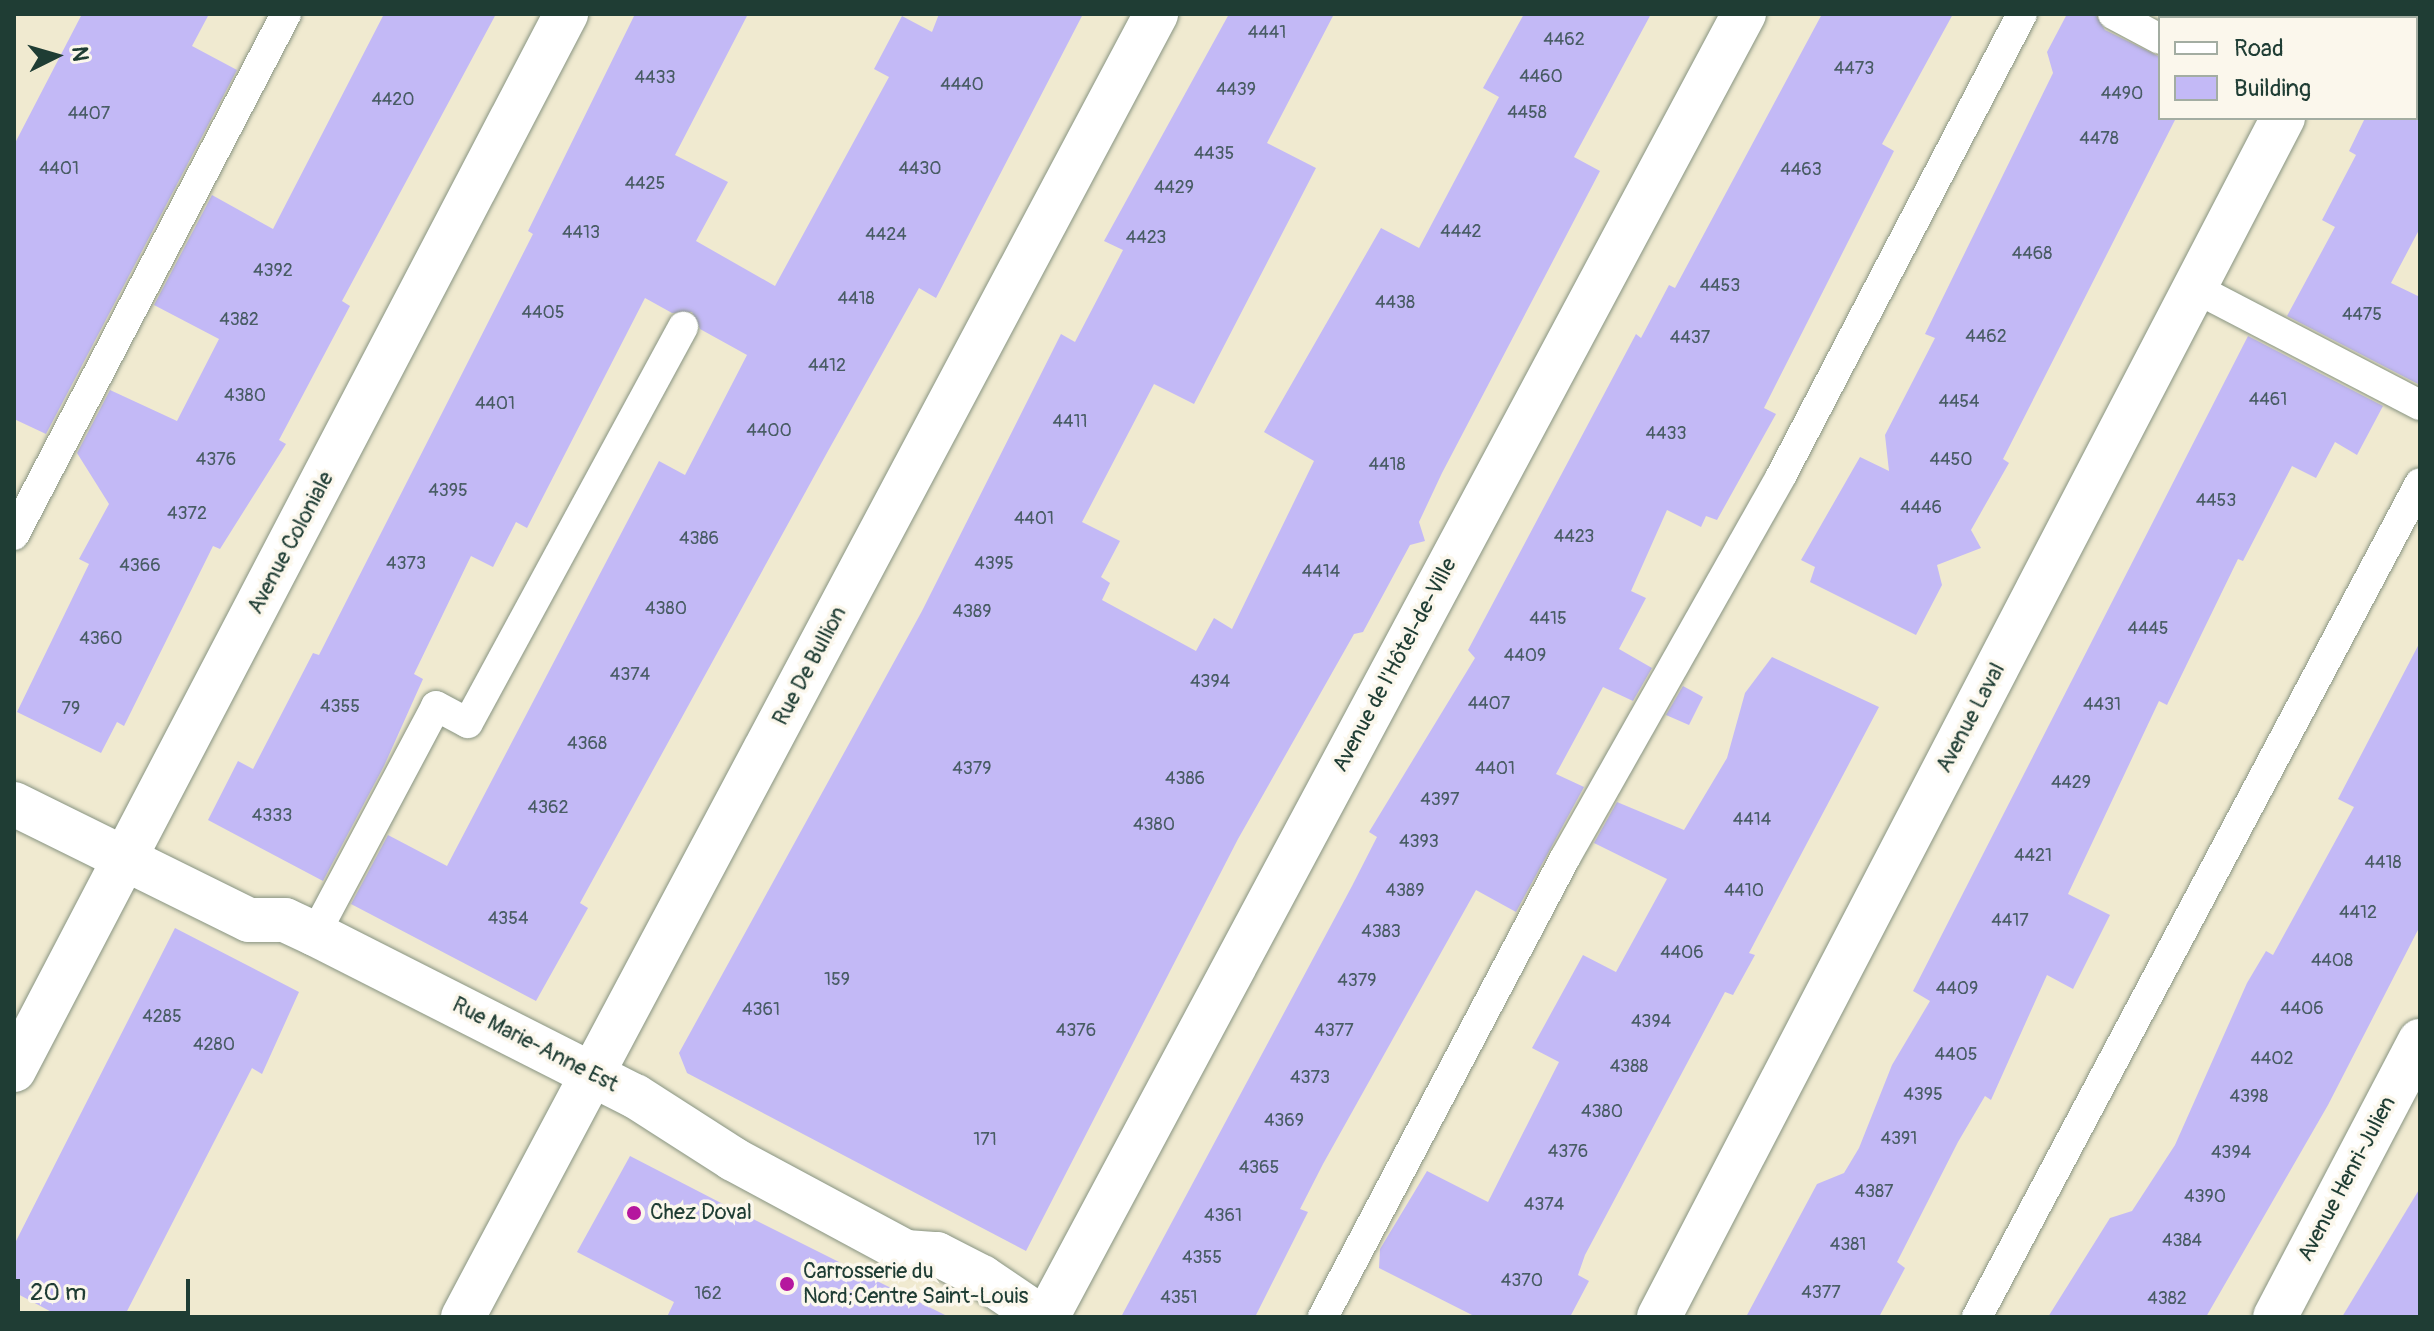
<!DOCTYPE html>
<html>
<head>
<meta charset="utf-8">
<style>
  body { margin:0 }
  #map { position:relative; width:2434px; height:1331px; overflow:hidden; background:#f0ead0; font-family:Pangolin,sans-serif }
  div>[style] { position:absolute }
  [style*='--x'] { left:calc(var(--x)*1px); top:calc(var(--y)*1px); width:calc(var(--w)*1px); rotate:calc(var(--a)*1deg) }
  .building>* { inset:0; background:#c3b9f6 }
  .roads { filter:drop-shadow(0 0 2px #889482) drop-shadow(0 0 2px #889482) }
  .service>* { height:30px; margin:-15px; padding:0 15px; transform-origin:15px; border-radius:15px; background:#fff }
  .minor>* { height:44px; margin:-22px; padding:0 22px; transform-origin:22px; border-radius:22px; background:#fff }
  .dots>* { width:22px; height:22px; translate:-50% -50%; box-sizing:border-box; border:4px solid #fbf7ec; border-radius:50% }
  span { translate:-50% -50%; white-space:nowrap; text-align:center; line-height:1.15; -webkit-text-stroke:7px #fbf7ec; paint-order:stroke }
  .number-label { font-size:18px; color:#485c64 }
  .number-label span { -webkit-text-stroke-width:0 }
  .street-label { font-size:22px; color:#1f3d34 }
  .poi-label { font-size:22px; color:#1f3d34 }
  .left { translate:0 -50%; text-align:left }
  .frame { position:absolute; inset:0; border:16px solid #1f3d34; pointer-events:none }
  .legend { position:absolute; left:2158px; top:16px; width:260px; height:104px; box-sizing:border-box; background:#fbf7ec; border:2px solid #a3ada2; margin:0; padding:10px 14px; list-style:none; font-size:24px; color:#1f3d34 }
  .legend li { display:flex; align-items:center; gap:16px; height:40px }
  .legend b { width:40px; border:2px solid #a3ada2 }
  .north { position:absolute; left:16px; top:16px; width:80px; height:80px; -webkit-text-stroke:6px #fbf7ec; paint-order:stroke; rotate:85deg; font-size:22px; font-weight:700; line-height:32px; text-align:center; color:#1f3d34 }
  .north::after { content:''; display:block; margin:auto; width:28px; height:36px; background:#1f3d34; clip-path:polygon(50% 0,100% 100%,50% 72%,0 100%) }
  .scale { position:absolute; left:16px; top:1279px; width:174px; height:36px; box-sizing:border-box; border:4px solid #1f3d34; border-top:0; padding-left:10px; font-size:24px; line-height:28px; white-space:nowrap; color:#1f3d34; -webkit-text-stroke:6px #fbf7ec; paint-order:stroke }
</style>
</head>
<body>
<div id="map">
  <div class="building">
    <div style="clip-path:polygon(82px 14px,209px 14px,192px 46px,237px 70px,46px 434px,14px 419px,14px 145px)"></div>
    <div style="clip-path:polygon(384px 14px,496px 14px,342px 301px,350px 306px,279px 440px,286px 444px,220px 549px,213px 546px,124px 726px,117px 722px,101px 753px,17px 712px,89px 564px,79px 559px,109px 504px,77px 453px,110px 390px,177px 421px,219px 339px,154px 305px,212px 195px,273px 229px)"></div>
    <div style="clip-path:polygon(635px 14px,748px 14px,675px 155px,728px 182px,696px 241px,775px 286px,889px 77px,874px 69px,902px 16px,932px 32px,939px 14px,1083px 14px,936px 298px,919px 288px,828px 451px,580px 903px,588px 908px,536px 1001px,351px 904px,388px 835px,447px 866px,659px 461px,685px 475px,747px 355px,700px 329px,692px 312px,672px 313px,645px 298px,527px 528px,516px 522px,493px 567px,471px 556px,414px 674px,423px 679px,384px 766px,323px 881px,208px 820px,238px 761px,253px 769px,313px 653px,319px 655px,533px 234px,528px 231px)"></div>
    <div style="clip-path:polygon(1229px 14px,1334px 14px,1267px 143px,1316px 168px,1194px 404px,1154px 384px,1082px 522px,1120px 541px,1101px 577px,1110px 583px,1102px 600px,1196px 651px,1214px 618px,1232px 629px,1314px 461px,1264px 432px,1381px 228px,1419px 248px,1499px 97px,1483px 88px,1524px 14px,1651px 14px,1574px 157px,1600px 171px,1442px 473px,1419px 522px,1425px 541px,1410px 545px,1363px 632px,1354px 634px,1238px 839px,1026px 1251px,687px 1073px,679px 1053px,922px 611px,1061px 334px,1075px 342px,1123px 250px,1104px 241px)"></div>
    <div style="clip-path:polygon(1822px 14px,1953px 14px,1882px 144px,1894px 151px,1764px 408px,1776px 414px,1717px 520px,1706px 516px,1701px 527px,1667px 510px,1631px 591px,1646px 598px,1619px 649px,1652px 668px,1633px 701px,1603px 687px,1556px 774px,1584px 787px,1516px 912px,1476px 890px,1323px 1164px,1300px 1209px,1308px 1212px,1255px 1317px,1121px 1317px,1352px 886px,1377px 837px,1369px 832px,1475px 658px,1468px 650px,1636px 334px,1641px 338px,1669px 285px,1675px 288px)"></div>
    <div style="clip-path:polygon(2067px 14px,2095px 14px,2105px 30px,2160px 57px,2160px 118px,2176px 118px,2003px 459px,2009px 463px,1971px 530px,1981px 548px,1937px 565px,1942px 585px,1916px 635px,1810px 582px,1815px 567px,1801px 560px,1860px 457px,1889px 471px,1885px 435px,1935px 338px,1925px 334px,2053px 73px,2047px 52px)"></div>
    <div style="clip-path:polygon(2365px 118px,2420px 118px,2420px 228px,2391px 283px,2420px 297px,2420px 385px,2287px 316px,2335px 227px,2322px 220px,2356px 155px,2349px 151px)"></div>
    <div style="clip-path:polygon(2248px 336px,2383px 406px,2357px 455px,2335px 442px,2316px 478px,2292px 466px,2243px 561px,2238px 559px,2167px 705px,2159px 701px,2068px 894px,2110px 915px,2073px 989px,2047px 975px,1991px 1100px,1985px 1096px,1958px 1142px,1897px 1262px,1905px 1268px,1879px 1317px,1746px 1317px,1817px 1184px,1844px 1173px,1859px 1148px,1892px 1065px,1930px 1001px,1913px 991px)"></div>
    <div style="clip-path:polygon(2420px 642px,2420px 926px,2328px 1105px,2206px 1317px,2048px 1317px,2110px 1218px,2132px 1211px,2175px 1145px,2247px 983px,2266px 951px,2273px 955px,2354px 807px,2338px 799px)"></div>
    <div style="clip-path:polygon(1772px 657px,1879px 707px,1749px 953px,1755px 955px,1733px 995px,1725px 992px,1585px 1255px,1578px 1275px,1589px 1281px,1570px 1317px,1476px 1317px,1379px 1268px,1380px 1249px,1427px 1171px,1488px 1202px,1559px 1062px,1532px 1048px,1583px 955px,1616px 972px,1667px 879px,1594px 843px,1617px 802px,1684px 830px,1727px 758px,1745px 693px)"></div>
    <div style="clip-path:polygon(1683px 686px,1703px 697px,1689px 725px,1666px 715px)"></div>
    <div style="clip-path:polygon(175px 928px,299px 992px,262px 1074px,252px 1068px,124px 1317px,61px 1317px,14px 1292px,14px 1245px)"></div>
    <div style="clip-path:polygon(630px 1156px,723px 1204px,949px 1317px,667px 1317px,674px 1302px,577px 1252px)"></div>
    <div style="clip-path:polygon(2420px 1188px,2420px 1317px,2342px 1317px)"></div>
  </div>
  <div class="roads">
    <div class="service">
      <div style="--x:2113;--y:14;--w:53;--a:28"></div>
      <div style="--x:2195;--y:288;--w:254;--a:27.5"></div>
      <div style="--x:14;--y:535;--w:588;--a:-62.43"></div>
      <div style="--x:315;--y:934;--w:258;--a:-62"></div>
      <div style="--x:436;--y:706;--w:36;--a:28"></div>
      <div style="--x:468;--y:723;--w:451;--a:-61.5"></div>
      <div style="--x:1323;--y:1317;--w:519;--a:-62.2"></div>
      <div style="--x:1565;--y:858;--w:439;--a:-60.5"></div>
      <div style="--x:1781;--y:476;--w:521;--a:-62.45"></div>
      <div style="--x:1977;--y:1317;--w:944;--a:-62.02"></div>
    </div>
    <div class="minor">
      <div style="--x:2334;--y:18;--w:4;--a:-63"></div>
      <div style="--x:14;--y:804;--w:262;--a:26.3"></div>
      <div style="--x:249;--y:920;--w:36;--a:0"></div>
      <div style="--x:285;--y:920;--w:33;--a:25"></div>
      <div style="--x:315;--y:934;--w:359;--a:26.9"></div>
      <div style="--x:635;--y:1096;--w:117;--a:32.7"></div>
      <div style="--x:733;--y:1159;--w:196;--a:28.3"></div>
      <div style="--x:906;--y:1252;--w:31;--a:4"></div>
      <div style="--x:937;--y:1254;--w:51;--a:27.1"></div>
      <div style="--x:982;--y:1277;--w:71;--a:34.1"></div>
      <div style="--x:14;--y:1070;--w:1192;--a:-62.4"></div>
      <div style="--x:463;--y:1317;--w:1476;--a:-61.99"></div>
      <div style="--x:1047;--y:1317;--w:1478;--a:-61.86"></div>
      <div style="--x:1659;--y:1317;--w:1352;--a:-62.51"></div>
      <div style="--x:2275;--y:1317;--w:312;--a:-62.3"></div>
    </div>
  </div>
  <div class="dots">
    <div style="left:634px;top:1213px;background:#b5179e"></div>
    <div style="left:787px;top:1284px;background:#b5179e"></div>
  </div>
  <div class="number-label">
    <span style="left:1267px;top:33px">4441</span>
    <span style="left:1564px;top:40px">4462</span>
    <span style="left:1854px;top:69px">4473</span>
    <span style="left:1541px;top:77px">4460</span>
    <span style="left:655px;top:78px">4433</span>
    <span style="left:962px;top:85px">4440</span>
    <span style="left:1236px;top:90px">4439</span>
    <span style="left:2122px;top:94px">4490</span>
    <span style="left:393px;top:100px">4420</span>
    <span style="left:1527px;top:113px">4458</span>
    <span style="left:89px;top:114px">4407</span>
    <span style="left:2099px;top:139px">4478</span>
    <span style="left:1214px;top:154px">4435</span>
    <span style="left:59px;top:169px">4401</span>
    <span style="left:920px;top:169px">4430</span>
    <span style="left:1801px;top:170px">4463</span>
    <span style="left:645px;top:184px">4425</span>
    <span style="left:1174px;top:188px">4429</span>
    <span style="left:1461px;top:232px">4442</span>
    <span style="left:581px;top:233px">4413</span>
    <span style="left:886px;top:235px">4424</span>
    <span style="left:1146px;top:238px">4423</span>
    <span style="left:2032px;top:254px">4468</span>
    <span style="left:273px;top:271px">4392</span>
    <span style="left:1720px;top:286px">4453</span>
    <span style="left:856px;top:299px">4418</span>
    <span style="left:1395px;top:303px">4438</span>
    <span style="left:543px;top:313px">4405</span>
    <span style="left:2362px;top:315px">4475</span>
    <span style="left:239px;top:320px">4382</span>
    <span style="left:1986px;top:337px">4462</span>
    <span style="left:1690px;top:338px">4437</span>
    <span style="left:827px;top:366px">4412</span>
    <span style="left:245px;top:396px">4380</span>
    <span style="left:2268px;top:400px">4461</span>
    <span style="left:1959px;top:402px">4454</span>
    <span style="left:495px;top:404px">4401</span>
    <span style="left:1070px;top:422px">4411</span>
    <span style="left:769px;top:431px">4400</span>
    <span style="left:1666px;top:434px">4433</span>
    <span style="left:216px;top:460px">4376</span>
    <span style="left:1951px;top:460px">4450</span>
    <span style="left:1387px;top:465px">4418</span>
    <span style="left:448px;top:491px">4395</span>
    <span style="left:2216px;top:501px">4453</span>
    <span style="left:1921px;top:508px">4446</span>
    <span style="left:187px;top:514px">4372</span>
    <span style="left:1034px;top:519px">4401</span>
    <span style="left:1574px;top:537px">4423</span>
    <span style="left:699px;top:539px">4386</span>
    <span style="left:406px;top:564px">4373</span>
    <span style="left:994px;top:564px">4395</span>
    <span style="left:140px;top:566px">4366</span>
    <span style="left:1321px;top:572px">4414</span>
    <span style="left:666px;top:609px">4380</span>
    <span style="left:972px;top:612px">4389</span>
    <span style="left:1548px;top:619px">4415</span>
    <span style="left:2148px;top:629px">4445</span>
    <span style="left:101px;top:639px">4360</span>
    <span style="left:1525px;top:656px">4409</span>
    <span style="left:630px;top:675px">4374</span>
    <span style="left:1210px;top:682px">4394</span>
    <span style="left:1489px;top:704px">4407</span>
    <span style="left:2102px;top:705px">4431</span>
    <span style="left:340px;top:707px">4355</span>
    <span style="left:71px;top:709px">79</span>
    <span style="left:587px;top:744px">4368</span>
    <span style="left:972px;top:769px">4379</span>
    <span style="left:1495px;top:769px">4401</span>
    <span style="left:1185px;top:779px">4386</span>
    <span style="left:2071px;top:783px">4429</span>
    <span style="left:1440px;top:800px">4397</span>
    <span style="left:548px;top:808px">4362</span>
    <span style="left:272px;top:816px">4333</span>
    <span style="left:1752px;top:820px">4414</span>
    <span style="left:1154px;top:825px">4380</span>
    <span style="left:1419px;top:842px">4393</span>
    <span style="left:2033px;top:856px">4421</span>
    <span style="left:2383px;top:863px">4418</span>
    <span style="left:1405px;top:891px">4389</span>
    <span style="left:1744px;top:891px">4410</span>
    <span style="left:2358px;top:913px">4412</span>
    <span style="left:508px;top:919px">4354</span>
    <span style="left:2010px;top:921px">4417</span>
    <span style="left:1381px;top:932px">4383</span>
    <span style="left:1682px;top:953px">4406</span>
    <span style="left:2332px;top:961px">4408</span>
    <span style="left:837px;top:980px">159</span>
    <span style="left:1357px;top:981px">4379</span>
    <span style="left:1957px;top:989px">4409</span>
    <span style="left:2302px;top:1009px">4406</span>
    <span style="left:761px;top:1010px">4361</span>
    <span style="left:162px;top:1017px">4285</span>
    <span style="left:1651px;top:1022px">4394</span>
    <span style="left:1076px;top:1031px">4376</span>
    <span style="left:1334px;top:1031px">4377</span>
    <span style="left:214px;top:1045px">4280</span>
    <span style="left:1956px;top:1055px">4405</span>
    <span style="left:2272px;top:1059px">4402</span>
    <span style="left:1629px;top:1067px">4388</span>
    <span style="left:1310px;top:1078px">4373</span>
    <span style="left:1923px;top:1095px">4395</span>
    <span style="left:2249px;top:1097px">4398</span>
    <span style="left:1602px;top:1112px">4380</span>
    <span style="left:1284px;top:1121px">4369</span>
    <span style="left:1899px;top:1139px">4391</span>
    <span style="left:985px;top:1140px">171</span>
    <span style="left:1568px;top:1152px">4376</span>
    <span style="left:2231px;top:1153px">4394</span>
    <span style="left:1259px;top:1168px">4365</span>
    <span style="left:1874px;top:1192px">4387</span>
    <span style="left:2205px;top:1197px">4390</span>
    <span style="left:1544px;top:1205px">4374</span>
    <span style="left:1223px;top:1216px">4361</span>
    <span style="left:2182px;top:1241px">4384</span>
    <span style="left:1848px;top:1245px">4381</span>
    <span style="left:1202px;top:1258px">4355</span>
    <span style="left:1522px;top:1281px">4370</span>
    <span style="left:1821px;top:1293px">4377</span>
    <span style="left:708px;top:1294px">162</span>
    <span style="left:1179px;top:1298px">4351</span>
    <span style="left:2167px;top:1299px">4382</span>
  </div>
  <div class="street-label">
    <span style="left:291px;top:543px;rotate:-62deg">Avenue Coloniale</span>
    <span style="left:1395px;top:665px;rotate:-62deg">Avenue de l'Hôtel-de-Ville</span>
    <span style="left:810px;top:666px;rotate:-62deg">Rue De Bullion</span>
    <span style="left:1971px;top:718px;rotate:-62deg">Avenue Laval</span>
    <span style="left:535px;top:1045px;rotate:27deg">Rue Marie-Anne Est</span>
    <span style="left:2347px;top:1179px;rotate:-62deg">Avenue Henri-Julien</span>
  </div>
  <div class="poi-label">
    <span class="left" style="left:650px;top:1213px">Chez Doval</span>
    <span class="left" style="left:803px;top:1284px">Carrosserie du<br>Nord;Centre Saint-Louis</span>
  </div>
  <div class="frame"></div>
  <ul class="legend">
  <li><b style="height:10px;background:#fff"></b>Road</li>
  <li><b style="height:22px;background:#c3b9f6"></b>Building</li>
  </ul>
  <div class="north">N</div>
  <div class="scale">20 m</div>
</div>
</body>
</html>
